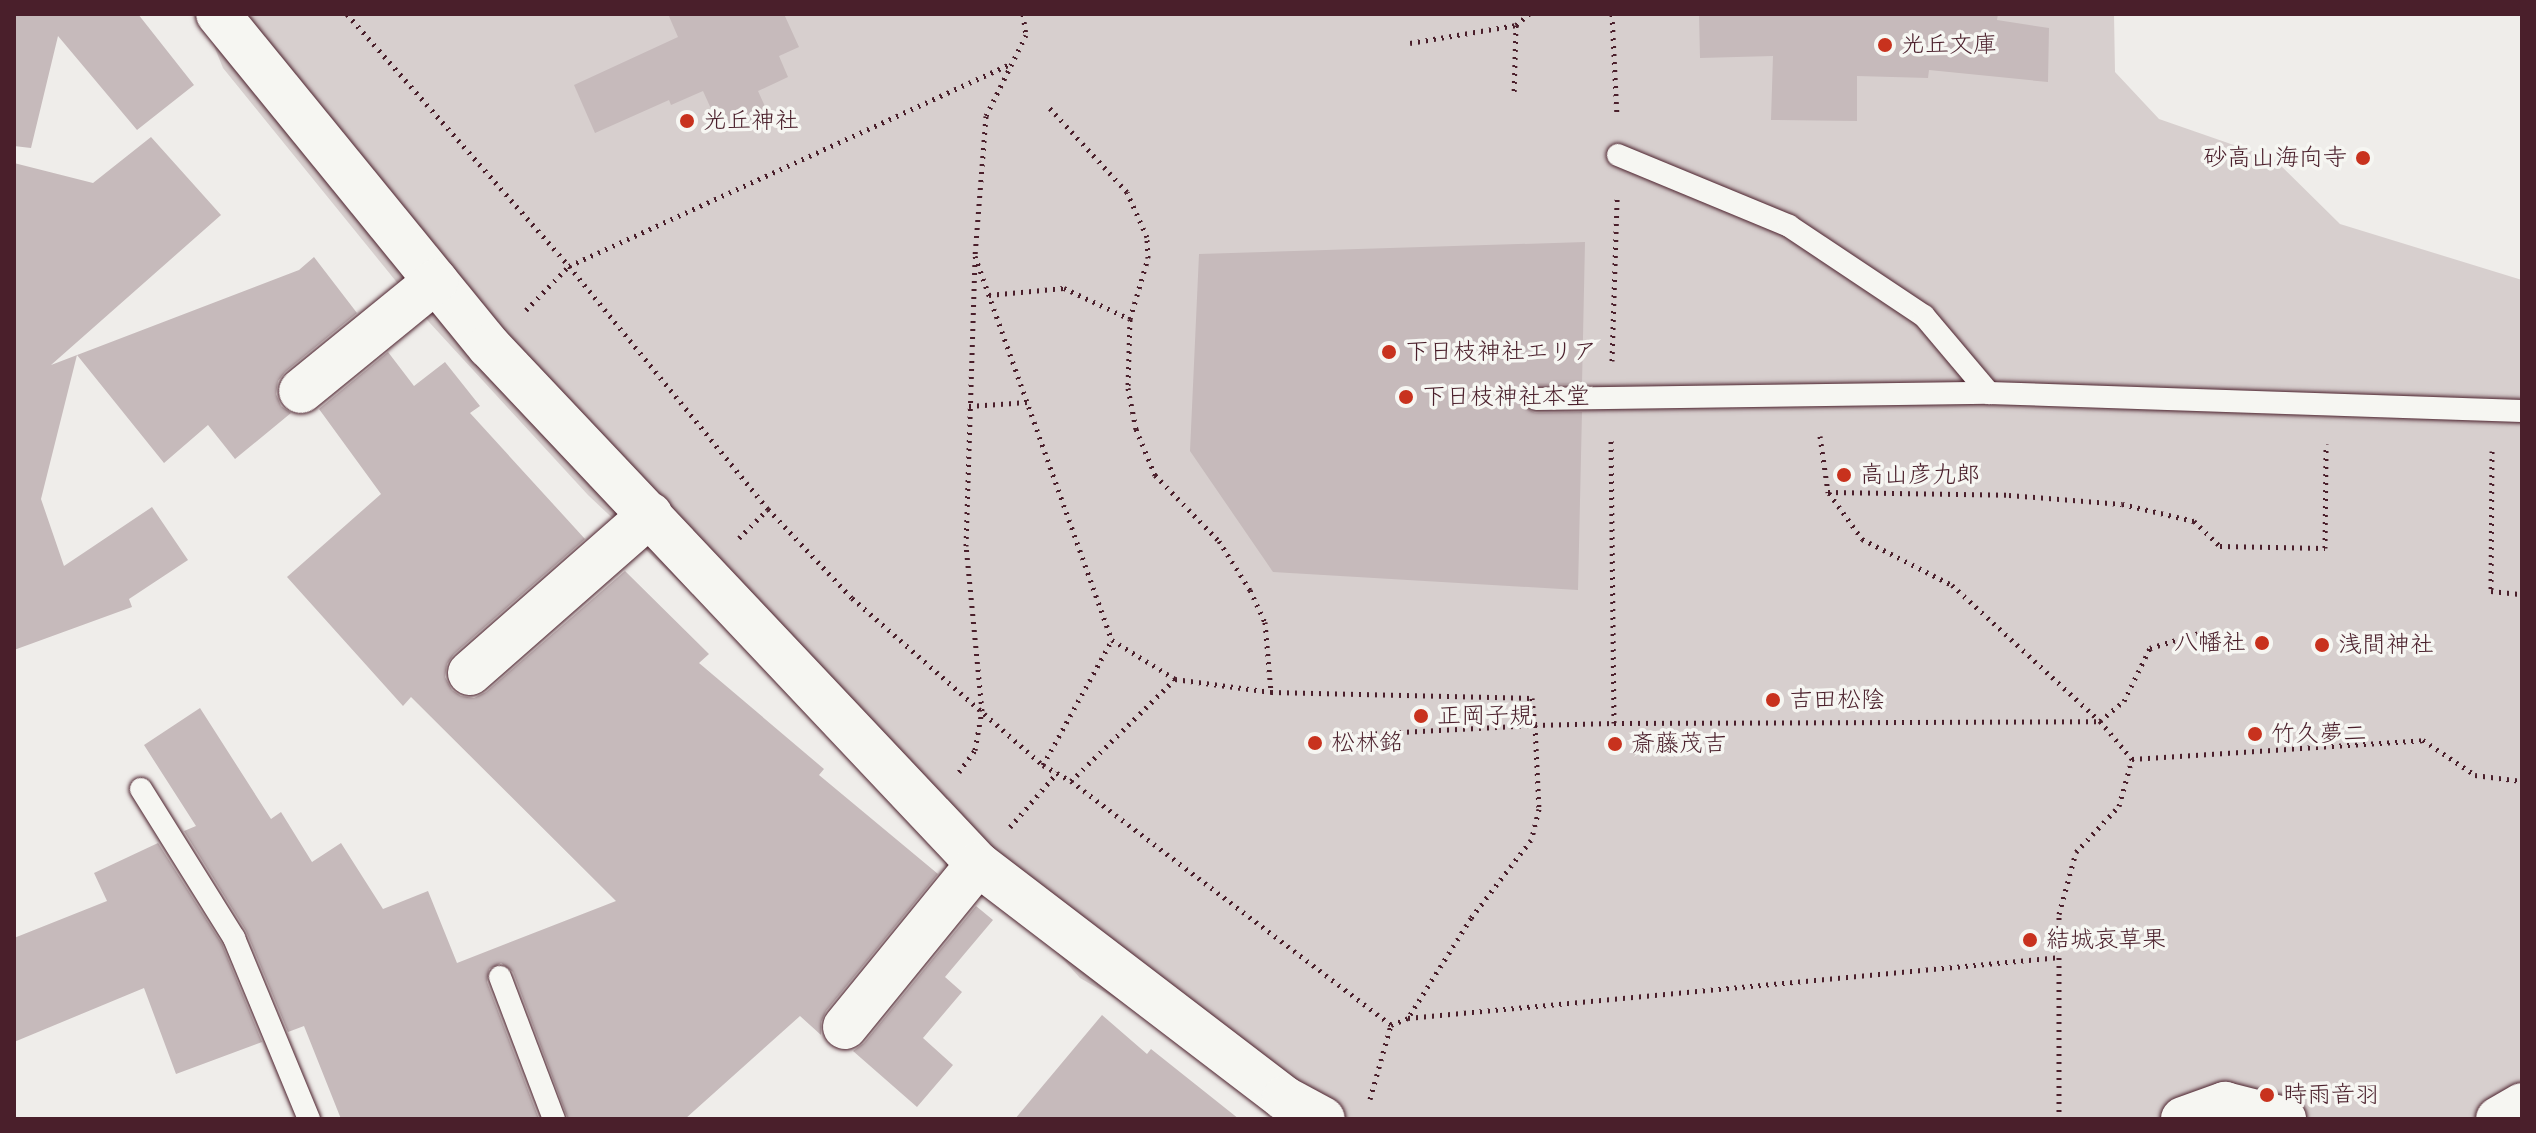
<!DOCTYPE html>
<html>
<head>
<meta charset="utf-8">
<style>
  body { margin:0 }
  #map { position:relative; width:2536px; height:1133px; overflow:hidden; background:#efedea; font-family:"Shantell Sans","Klee One",sans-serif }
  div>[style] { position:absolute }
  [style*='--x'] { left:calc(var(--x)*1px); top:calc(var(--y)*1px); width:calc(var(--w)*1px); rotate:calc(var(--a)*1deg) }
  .green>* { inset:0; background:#d7cfce }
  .building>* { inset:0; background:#c6babb }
  .path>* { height:5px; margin-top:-2.5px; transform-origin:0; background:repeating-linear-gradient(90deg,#4a1f2b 0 2px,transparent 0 8px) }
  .roads { filter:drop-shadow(0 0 2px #4a1f2b) drop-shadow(0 0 2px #4a1f2b) }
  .lane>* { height:22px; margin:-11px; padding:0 11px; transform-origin:11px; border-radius:11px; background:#f6f6f2 }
  .street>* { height:44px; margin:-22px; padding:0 22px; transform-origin:22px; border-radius:22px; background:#f6f6f2 }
  .dots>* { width:22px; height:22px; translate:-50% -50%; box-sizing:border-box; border:4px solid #f6f6f2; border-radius:50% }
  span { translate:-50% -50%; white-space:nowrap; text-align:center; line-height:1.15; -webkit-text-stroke:7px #f6f6f2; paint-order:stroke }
  .poi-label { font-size:24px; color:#4a1f2b }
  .left { translate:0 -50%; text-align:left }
  .right { translate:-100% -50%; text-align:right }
  .frame { position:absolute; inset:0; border:16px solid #4a1f2b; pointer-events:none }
</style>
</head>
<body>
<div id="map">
  <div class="green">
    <div style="clip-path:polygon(201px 14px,2114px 14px,2115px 72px,2159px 119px,2274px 159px,2340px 224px,2522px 280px,2522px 1119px,1324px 1119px,1080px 978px,978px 864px,588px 495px,429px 322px,223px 68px)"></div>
  </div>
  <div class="building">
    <div style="clip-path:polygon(14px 14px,138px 14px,194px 85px,137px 130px,58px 36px,31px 148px,14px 146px)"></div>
    <div style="clip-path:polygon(668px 14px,784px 14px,799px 47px,779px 56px,788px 77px,758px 91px,768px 113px,722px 133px,703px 91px,671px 105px,669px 100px,595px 133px,574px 85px,678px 37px)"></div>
    <div style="clip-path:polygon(1699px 14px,1998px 14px,1997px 20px,2049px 28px,2048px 82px,1929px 70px,1928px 78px,1857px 76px,1857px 121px,1771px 120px,1773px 56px,1700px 58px)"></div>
    <div style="clip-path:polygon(151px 137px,221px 215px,51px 365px,299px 270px,314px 257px,357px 313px,285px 372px,278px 381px,276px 394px,281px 406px,291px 413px,235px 459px,208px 425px,164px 463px,77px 355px,41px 499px,64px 566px,152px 507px,188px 560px,129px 599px,132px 607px,14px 650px,14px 163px,93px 183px)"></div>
    <div style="clip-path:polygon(1585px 242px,1582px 384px,1535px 385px,1528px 387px,1522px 398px,1524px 407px,1535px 413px,1582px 412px,1578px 590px,1273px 572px,1190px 451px,1199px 254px)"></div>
    <div style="clip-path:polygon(388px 352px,414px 386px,445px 362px,480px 406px,470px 413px,585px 539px,454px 654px,447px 664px,445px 677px,452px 690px,461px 696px,474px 698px,486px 692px,625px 571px,709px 654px,699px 663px,824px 769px,819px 775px,938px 874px,826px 1011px,821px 1022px,821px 1035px,800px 1016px,685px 1119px,568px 1119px,513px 972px,501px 963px,489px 969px,487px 982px,539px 1119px,341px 1119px,304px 1026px,288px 1032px,246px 931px,184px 831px,196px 826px,144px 745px,200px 708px,271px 819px,281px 812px,312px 862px,341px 843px,383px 909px,428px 891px,457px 963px,616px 901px,411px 697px,403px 706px,287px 577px,381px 494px,319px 409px)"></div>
    <div style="clip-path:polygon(158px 843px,222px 944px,262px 1042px,176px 1074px,144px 988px,14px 1042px,14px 938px,107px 901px,94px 873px)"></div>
    <div style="clip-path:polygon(976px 906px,993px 920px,945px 977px,962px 992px,923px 1038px,953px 1065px,917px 1107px,853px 1051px,864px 1043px)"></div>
    <div style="clip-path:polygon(1102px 1015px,1147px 1054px,1151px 1049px,1239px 1119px,1015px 1119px)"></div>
  </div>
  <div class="path">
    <div style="--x:347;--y:14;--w:336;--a:48.6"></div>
    <div style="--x:569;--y:266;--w:314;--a:50.7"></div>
    <div style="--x:768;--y:509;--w:122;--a:46.7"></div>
    <div style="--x:852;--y:598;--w:254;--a:41.2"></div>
    <div style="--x:1043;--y:765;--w:32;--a:30"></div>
    <div style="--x:1071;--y:781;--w:402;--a:37.3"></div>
    <div style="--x:1391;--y:1025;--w:18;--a:-22"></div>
    <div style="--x:1408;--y:1018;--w:655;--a:-5.34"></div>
    <div style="--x:1023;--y:14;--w:21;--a:82"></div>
    <div style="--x:1026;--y:35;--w:90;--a:116.3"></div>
    <div style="--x:986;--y:116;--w:140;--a:94.5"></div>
    <div style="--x:975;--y:256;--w:408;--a:70.4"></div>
    <div style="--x:1112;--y:640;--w:74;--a:31.8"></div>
    <div style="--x:1175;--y:679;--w:97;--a:7.7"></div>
    <div style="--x:1271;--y:692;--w:261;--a:1.3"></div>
    <div style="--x:1532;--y:698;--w:27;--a:84"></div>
    <div style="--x:1535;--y:725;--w:79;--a:-1.5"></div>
    <div style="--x:1614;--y:723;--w:284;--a:-90.6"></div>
    <div style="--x:1612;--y:14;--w:103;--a:87.2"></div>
    <div style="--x:1516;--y:25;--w:17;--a:-40"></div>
    <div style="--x:1410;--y:43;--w:108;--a:-9.6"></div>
    <div style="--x:1516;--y:25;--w:70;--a:91.6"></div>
    <div style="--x:989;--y:295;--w:75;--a:-5.3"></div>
    <div style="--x:1064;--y:288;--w:73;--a:25.2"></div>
    <div style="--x:1130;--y:319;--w:64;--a:-73.6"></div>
    <div style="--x:1148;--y:258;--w:21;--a:-93"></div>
    <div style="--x:1147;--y:237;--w:49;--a:-114"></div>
    <div style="--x:1127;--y:192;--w:117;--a:-132.6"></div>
    <div style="--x:526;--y:310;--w:62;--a:-45.7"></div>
    <div style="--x:569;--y:266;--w:485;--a:-24.6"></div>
    <div style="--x:1130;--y:319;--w:69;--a:91.7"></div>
    <div style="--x:1128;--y:388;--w:42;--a:79"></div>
    <div style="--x:1136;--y:429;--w:50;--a:67.6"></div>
    <div style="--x:1155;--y:475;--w:92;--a:45.9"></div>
    <div style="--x:1219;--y:541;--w:58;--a:57.7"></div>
    <div style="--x:1250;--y:590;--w:35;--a:65"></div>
    <div style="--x:1265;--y:622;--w:70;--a:85.1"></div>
    <div style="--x:1612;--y:361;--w:162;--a:-88.2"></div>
    <div style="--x:969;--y:406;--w:58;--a:-3.9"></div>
    <div style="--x:1820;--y:436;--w:57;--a:81.9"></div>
    <div style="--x:1828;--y:492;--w:181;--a:0.9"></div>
    <div style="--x:2009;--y:495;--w:113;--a:4.6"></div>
    <div style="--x:2122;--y:504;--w:74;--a:13.3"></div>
    <div style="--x:2194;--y:521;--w:36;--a:44"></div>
    <div style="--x:2220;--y:546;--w:105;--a:1.1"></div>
    <div style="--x:2325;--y:548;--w:104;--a:-89.4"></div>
    <div style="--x:2492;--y:451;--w:140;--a:90.4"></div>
    <div style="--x:2491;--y:591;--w:31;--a:6"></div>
    <div style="--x:1829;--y:493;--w:57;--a:54.3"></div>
    <div style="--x:1862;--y:539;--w:101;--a:27.1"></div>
    <div style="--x:1952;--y:585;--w:201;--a:42.6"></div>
    <div style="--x:2100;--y:721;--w:50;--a:49.9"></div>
    <div style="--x:739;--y:538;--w:41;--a:-45"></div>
    <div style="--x:1614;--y:723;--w:486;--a:-0.2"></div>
    <div style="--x:2100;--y:721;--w:31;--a:-40"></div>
    <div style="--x:2124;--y:701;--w:59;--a:-63.9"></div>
    <div style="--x:2150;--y:648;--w:62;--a:-17"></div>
    <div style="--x:1343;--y:735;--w:192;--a:-3"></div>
    <div style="--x:1535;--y:725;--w:84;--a:87.3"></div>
    <div style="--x:1539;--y:809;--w:32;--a:104"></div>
    <div style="--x:1531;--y:840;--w:98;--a:127.6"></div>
    <div style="--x:1471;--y:918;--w:118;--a:122.2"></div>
    <div style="--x:2132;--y:759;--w:292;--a:-3.7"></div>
    <div style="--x:2423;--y:740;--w:63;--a:33.9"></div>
    <div style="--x:2475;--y:775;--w:47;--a:7.3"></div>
    <div style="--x:1043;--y:765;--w:143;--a:-61.1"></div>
    <div style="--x:959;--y:772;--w:27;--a:-54"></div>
    <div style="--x:975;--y:750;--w:40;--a:-80"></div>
    <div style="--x:982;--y:711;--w:166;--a:-95.5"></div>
    <div style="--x:966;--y:546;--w:285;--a:-88.2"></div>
    <div style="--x:1071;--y:781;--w:146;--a:-44.4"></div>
    <div style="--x:1010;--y:827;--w:72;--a:-49"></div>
    <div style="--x:1370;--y:1099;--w:77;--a:-74.2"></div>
    <div style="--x:2059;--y:1119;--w:205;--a:-90"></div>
    <div style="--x:2059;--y:914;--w:64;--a:-74.7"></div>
    <div style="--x:2076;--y:852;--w:63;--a:-46.9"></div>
    <div style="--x:2119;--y:806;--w:49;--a:-74.5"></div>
  </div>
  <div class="roads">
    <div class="lane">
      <div style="--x:1618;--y:155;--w:185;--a:22.5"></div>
      <div style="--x:1789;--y:226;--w:162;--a:33.7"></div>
      <div style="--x:1924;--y:316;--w:101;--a:49.8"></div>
      <div style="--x:1536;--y:399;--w:453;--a:-0.8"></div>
      <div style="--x:1989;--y:393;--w:533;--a:1.93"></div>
      <div style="--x:141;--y:789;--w:176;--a:58"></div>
      <div style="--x:234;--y:938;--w:196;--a:67.5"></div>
      <div style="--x:500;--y:977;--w:152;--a:69.2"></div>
    </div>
    <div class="street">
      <div style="--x:218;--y:14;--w:429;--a:50.8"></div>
      <div style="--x:489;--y:346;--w:712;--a:46.65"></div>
      <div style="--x:978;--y:864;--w:385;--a:37.4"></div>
      <div style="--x:1284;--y:1098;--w:44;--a:28.3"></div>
      <div style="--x:301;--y:391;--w:174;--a:-39.2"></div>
      <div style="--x:470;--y:673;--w:240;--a:-41.3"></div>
      <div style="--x:845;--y:1027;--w:210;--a:-50.8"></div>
      <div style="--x:2183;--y:1119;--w:45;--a:-19.7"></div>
      <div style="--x:2225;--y:1104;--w:61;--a:14.3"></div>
      <div style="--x:2498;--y:1119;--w:28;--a:-30"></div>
    </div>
  </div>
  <div class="dots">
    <div style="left:1885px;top:45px;background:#c8321e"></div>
    <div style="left:687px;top:121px;background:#c8321e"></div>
    <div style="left:2363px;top:158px;background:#c8321e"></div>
    <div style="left:1389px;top:352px;background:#c8321e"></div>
    <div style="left:1406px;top:397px;background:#c8321e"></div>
    <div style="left:1844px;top:475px;background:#c8321e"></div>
    <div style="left:2262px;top:643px;background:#c8321e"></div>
    <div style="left:2322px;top:645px;background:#c8321e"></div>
    <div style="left:1773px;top:700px;background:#c8321e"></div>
    <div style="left:1421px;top:716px;background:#c8321e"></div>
    <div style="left:2255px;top:734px;background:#c8321e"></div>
    <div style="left:1315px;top:743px;background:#c8321e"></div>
    <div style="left:1615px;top:744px;background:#c8321e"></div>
    <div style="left:2030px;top:940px;background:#c8321e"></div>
    <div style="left:2267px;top:1095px;background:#c8321e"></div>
  </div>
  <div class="poi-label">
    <span class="left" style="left:1901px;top:45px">光丘文庫</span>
    <span class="left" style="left:703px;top:121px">光丘神社</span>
    <span class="right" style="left:2347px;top:158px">砂高山海向寺</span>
    <span class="left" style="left:1405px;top:352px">下日枝神社エリア</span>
    <span class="left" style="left:1422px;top:397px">下日枝神社本堂</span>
    <span class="left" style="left:1860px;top:475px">高山彦九郎</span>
    <span class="right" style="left:2246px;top:643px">八幡社</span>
    <span class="left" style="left:2338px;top:645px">浅間神社</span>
    <span class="left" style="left:1789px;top:700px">吉田松陰</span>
    <span class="left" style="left:1437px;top:716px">正岡子規</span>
    <span class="left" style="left:2271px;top:734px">竹久夢二</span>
    <span class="left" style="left:1331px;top:743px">松林銘</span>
    <span class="left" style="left:1631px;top:744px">斎藤茂吉</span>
    <span class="left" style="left:2046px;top:940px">結城哀草果</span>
    <span class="left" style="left:2283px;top:1095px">時雨音羽</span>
  </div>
  <div class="frame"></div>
</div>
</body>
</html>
